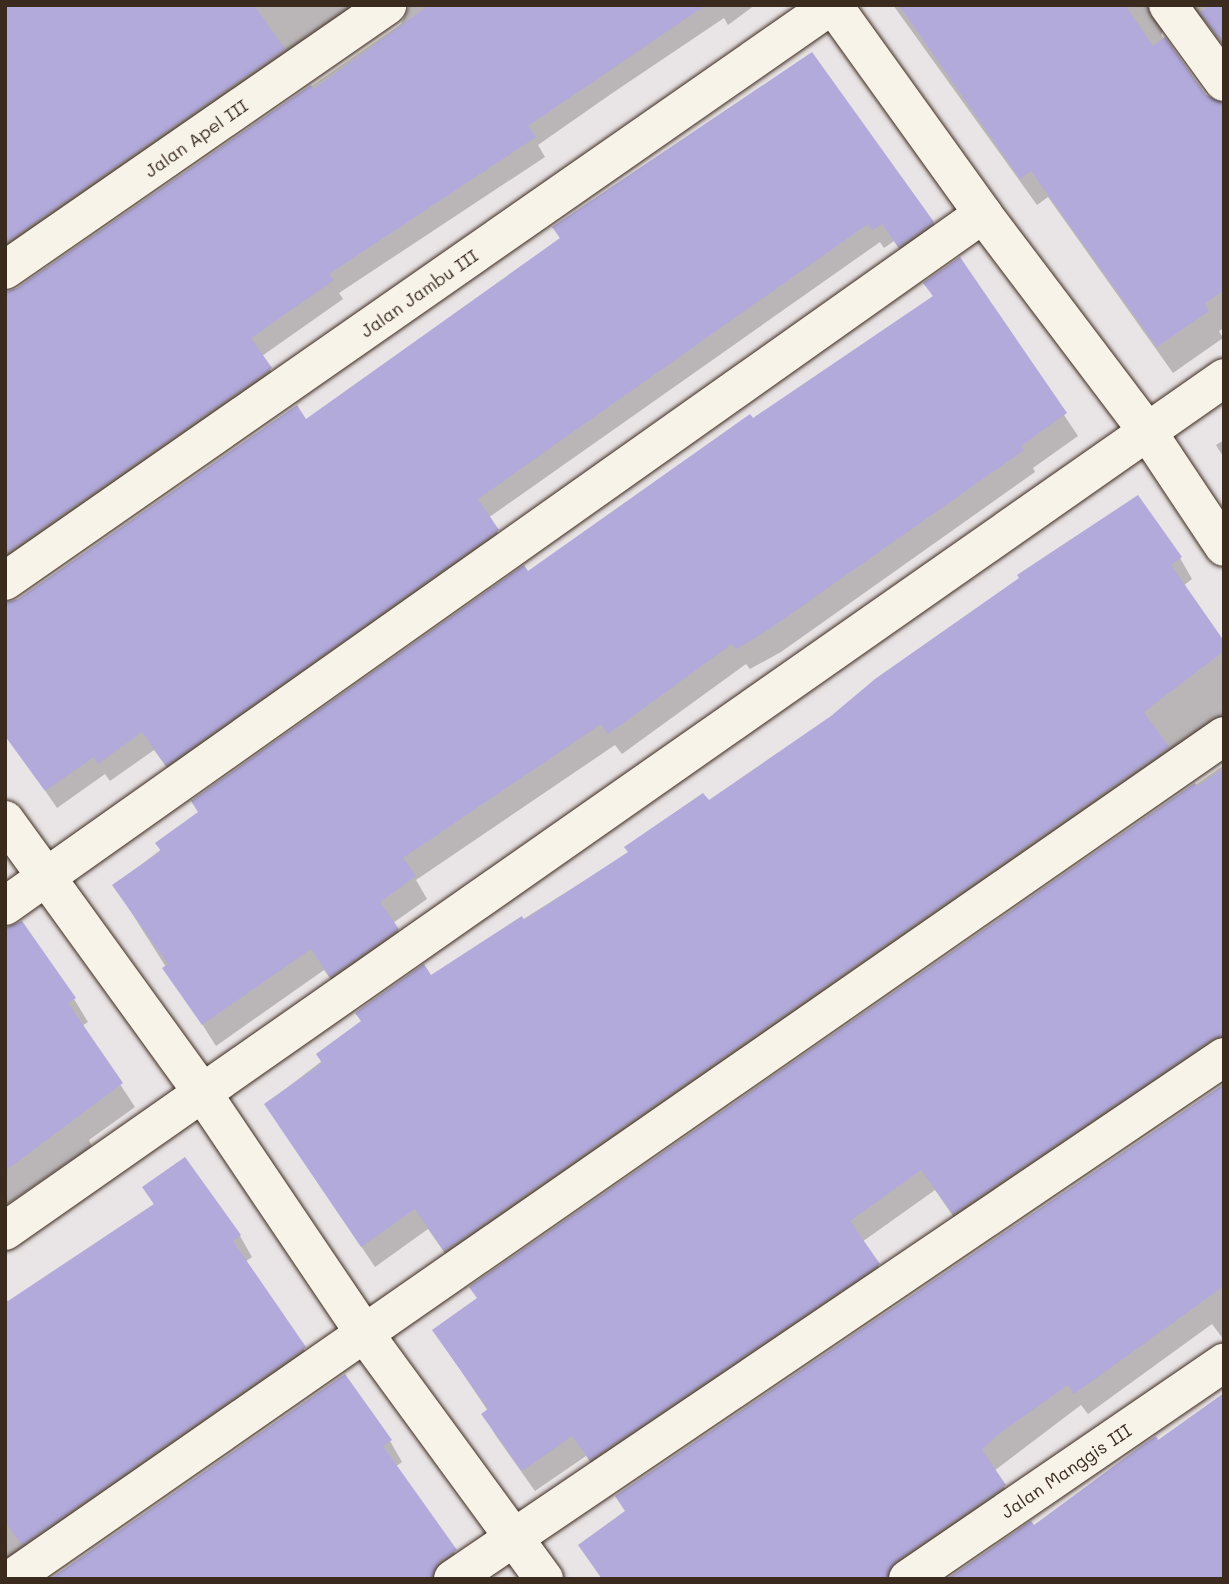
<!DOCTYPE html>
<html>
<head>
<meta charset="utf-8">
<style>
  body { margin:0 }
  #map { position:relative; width:1229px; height:1584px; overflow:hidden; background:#e9e4e5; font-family:Mali,sans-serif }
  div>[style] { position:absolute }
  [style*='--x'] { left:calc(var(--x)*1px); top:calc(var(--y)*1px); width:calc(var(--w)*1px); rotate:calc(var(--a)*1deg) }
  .shadow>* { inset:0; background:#0003 }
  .building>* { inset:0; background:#b2aadb }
  .roads { filter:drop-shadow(0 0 2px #3b2a1e) drop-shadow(0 0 2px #3b2a1e) }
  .minor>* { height:38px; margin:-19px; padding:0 19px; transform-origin:19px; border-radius:19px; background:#f7f3e8 }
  span { translate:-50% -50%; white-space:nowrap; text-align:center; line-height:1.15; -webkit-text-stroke:5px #f7f3e8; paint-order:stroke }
  .street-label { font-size:18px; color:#3b2a1e }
  .frame { position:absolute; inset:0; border:7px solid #3b2a1e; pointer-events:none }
</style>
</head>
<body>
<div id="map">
  <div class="shadow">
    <div style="clip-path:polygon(5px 5px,385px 5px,5px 269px)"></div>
    <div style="clip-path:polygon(410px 5px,755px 5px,728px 25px,724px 18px,611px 94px,538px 145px,545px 157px,339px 293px,343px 299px,262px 356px,281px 388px,5px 580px,5px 293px,18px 290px,401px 24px)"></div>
    <div style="clip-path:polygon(893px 5px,1224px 5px,1224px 47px,1203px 19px,1183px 10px,1170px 15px,1161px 35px,1205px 96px,1224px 105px,1224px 328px,1219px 331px,1223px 338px,1173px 373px,1048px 197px,1037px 205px)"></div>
    <div style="clip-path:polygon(933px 222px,944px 241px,910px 264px,894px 241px,884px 248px,880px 242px,488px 518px,508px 549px,178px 783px,154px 750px,110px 781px,105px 774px,57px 808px,10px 739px,5px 719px,5px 602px,18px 601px,306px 421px,561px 240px,554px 228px)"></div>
    <div style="clip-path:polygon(960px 259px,1078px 436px,1033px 468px,1035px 472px,781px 652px,750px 669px,746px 664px,622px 754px,615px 745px,416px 880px,427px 899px,393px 923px,410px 951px,344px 997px,324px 970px,216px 1046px,114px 885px,528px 573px,934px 298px,926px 284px)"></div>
    <div style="clip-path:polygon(1224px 440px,1224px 458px,1216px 445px)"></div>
    <div style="clip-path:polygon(1180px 558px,1192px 579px,1183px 586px,1224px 644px,1224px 739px,458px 1272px,428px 1229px,375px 1267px,266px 1104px,431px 977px,708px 803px)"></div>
    <div style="clip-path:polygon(1224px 765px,1224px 1060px,966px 1235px,935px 1190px,862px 1242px,891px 1286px,603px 1480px,586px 1456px,535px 1491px,496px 1436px,483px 1414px,488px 1411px,434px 1331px,478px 1299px,472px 1288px)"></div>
    <div style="clip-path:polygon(5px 929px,74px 999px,88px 1022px,82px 1026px,135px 1107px,89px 1140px,92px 1146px,5px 1206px)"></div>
    <div style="clip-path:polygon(1224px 1086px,1224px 1340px,1212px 1324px,1088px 1414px,1081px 1405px,994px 1471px,1017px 1508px,913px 1579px,602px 1579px,581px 1545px)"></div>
    <div style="clip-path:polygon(185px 1159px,240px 1236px,252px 1257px,245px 1262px,317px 1369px,5px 1579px,5px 1298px,9px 1302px,155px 1206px,144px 1188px)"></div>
    <div style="clip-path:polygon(390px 1441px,402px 1462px,395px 1467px,468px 1572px,459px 1579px,53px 1579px)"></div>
  </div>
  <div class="building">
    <div style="clip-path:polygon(5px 5px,254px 5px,285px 49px,5px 243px)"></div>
    <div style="clip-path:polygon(429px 5px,706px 5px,528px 126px,536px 137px,329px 274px,334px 280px,251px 338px,272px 368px,5px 554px,5px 292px,17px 288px,311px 85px,314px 89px)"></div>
    <div style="clip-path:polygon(899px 5px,1125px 5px,1153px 46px,1165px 37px,1206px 95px,1224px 103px,1224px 290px,1204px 304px,1209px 311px,1157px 347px,1031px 171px,1020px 179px)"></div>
    <div style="clip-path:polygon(1211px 5px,1224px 5px,1224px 44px,1200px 12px)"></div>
    <div style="clip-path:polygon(812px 52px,934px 222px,898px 247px,882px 224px,872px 230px,868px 224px,478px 499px,499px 530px,166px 766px,142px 732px,98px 764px,94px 757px,45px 791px,5px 736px,5px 603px,18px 599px,297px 405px,306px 419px,560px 238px,552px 227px)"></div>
    <div style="clip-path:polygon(960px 257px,1067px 413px,1021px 446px,1024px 450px,768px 630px,736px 649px,732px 644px,608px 734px,601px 724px,403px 858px,416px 876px,380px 902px,399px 929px,330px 977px,311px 949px,202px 1025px,162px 968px,168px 964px,112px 885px,161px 851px,155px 843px,198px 812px,191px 801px,524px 565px,528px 571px,750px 414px,753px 418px,933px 296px,923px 283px)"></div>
    <div style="clip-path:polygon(1138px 495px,1182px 557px,1171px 565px,1224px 641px,1224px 651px,1144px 712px,1169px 747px,444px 1251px,415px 1209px,361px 1247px,264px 1104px,322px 1063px,316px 1054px,361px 1021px,355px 1013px,424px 964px,431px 975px,522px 916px,524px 920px,628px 852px,624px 847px,703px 793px,709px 800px,831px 716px,875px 679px,1019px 578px,1017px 575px)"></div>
    <div style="clip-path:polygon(1224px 768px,1224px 1035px,1212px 1039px,953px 1214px,921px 1170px,850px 1221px,880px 1264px,590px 1460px,572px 1436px,522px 1471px,481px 1414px,488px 1409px,432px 1330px,477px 1298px,469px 1287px,1195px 783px,1197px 787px)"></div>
    <div style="clip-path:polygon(22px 921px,76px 998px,68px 1003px,123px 1083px,5px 1171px,5px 928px)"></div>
    <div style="clip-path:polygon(1224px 1084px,1224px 1286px,1074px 1394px,1068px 1385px,996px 1436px,982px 1450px,1006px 1485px,896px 1561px,886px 1579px,602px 1579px,578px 1545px,625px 1511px,615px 1496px)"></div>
    <div style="clip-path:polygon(185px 1157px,241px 1235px,233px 1241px,306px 1347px,22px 1545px,5px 1522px,5px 1303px,154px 1204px,142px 1187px)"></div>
    <div style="clip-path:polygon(345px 1374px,392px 1440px,383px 1446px,457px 1550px,440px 1561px,431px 1579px,50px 1579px)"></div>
    <div style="clip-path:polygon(1224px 1393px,1224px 1579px,947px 1579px,1031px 1521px,1034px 1525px,1141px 1446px,1156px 1436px,1158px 1440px)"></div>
  </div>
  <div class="roads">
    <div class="minor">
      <div style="--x:833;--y:5;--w:257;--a:54.3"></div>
      <div style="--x:983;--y:214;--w:272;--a:52.9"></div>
      <div style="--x:1147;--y:431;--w:139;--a:56.4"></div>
      <div style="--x:1168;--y:5;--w:95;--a:54"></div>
      <div style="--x:5;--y:270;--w:465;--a:-34.7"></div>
      <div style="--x:5;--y:581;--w:1008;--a:-34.86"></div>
      <div style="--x:5;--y:820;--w:334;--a:54.1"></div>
      <div style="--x:201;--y:1091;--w:292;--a:56"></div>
      <div style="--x:364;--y:1333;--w:305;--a:53.8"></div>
      <div style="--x:5;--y:906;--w:1198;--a:-35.28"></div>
      <div style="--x:5;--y:1231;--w:1488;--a:-34.98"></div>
      <div style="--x:11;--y:1579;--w:1477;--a:-34.8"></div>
      <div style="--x:453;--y:1579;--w:931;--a:-34.1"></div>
      <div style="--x:908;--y:1579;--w:383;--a:-34.4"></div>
    </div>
  </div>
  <div class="street-label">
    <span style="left:196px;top:138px;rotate:-35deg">Jalan Apel III</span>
    <span style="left:419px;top:293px;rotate:-35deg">Jalan Jambu III</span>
    <span style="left:1066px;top:1471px;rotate:-34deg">Jalan Manggis III</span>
  </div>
  <div class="frame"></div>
</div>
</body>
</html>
